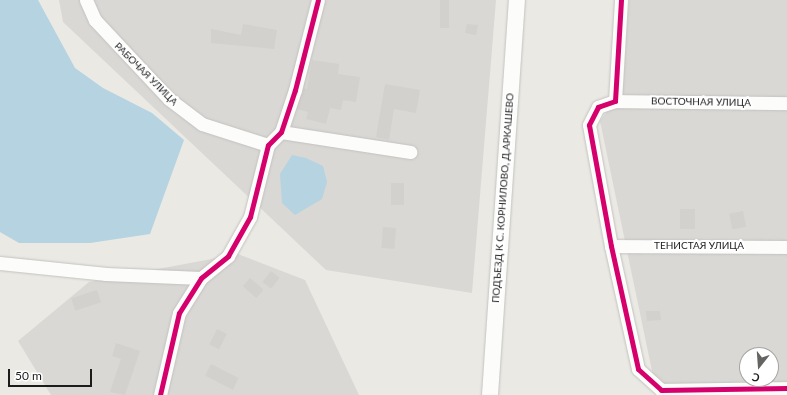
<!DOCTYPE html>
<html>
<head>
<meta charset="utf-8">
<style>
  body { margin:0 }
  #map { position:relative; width:787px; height:395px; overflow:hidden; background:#eae9e4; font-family:Lato,sans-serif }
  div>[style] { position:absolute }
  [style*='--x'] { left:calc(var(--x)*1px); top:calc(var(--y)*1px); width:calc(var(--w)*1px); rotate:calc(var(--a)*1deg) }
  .residential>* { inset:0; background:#d9d8d5 }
  .water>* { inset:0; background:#b5d3e0 }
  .building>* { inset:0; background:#d2d1cd; transform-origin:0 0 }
  .roads { filter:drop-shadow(0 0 1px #c3c2c0) drop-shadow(0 0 1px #c3c2c0) }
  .minor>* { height:13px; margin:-6.5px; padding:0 6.5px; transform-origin:6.5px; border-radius:6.5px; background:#fcfcfb }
  .tertiary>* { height:16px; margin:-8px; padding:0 8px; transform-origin:8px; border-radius:8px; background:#fcfcfb }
  .cycleway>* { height:5px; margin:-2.5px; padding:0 2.5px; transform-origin:2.5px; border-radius:2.5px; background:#d6006c }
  span { translate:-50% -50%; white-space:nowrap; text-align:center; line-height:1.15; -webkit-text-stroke:4px #fff; paint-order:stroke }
  .street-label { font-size:10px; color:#1c1c1c }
  .north { position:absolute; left:739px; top:347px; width:40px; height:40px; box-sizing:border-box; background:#fff; border:1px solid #a4a4a4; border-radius:50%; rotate:197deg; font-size:11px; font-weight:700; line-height:16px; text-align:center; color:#1c1c1c }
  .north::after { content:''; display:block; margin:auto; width:14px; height:18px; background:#646462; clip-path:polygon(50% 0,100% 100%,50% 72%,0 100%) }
  .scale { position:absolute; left:8px; top:369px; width:84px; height:18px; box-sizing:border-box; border:2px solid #1c1c1c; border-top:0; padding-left:5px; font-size:12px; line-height:14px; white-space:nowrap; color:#1c1c1c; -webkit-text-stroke:3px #fff; paint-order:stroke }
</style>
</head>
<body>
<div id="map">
  <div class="residential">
    <div style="clip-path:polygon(59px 0,496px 0,472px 293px,326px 270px,63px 22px)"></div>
    <div style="clip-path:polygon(evenodd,629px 0,787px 0,787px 395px,657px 395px,600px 121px,623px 89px,629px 0,747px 355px,771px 355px,771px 379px,747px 379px,747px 355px)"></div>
    <div style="clip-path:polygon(238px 254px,305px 280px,359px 395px,51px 395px,18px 341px,89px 282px)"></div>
  </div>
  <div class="water">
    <div style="clip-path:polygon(0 0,38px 0,75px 68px,103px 88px,152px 113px,184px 140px,150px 234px,90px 243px,19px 243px,0 232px)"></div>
    <div style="clip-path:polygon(292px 155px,306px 158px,323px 166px,327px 182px,322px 199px,295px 215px,282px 203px,280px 174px)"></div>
  </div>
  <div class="building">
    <div style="left:440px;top:0;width:9px;height:28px"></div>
    <div style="clip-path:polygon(243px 24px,277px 30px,274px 49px,211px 43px,211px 29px,241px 35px)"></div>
    <div style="clip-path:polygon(467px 24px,478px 25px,476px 35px,465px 33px)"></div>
    <div style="clip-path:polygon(312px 60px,339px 64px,338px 74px,360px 77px,356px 102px,343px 100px,341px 110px,330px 108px,326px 124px,306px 119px,308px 112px,297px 109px,304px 88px,307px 89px)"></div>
    <div style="clip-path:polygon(385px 84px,420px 90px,416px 113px,394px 109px,389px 140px,376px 137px)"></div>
    <div style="left:391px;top:183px;width:13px;height:22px"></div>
    <div style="left:680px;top:209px;width:15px;height:20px"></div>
    <div style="left:743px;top:211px;width:16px;height:14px;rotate:79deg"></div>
    <div style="left:383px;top:227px;width:13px;height:21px;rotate:4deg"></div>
    <div style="left:271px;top:271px;width:11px;height:14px;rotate:38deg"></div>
    <div style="left:250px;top:278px;width:18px;height:11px;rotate:41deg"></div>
    <div style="left:97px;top:290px;width:13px;height:27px;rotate:72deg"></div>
    <div style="clip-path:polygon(646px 311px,660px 311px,661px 320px,647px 321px)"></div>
    <div style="left:217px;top:329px;width:11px;height:17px;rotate:27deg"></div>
    <div style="clip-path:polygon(116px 343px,140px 351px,125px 395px,110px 392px,121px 359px,112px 356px)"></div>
    <div style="left:211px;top:364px;width:31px;height:13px;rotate:27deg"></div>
  </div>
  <div class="roads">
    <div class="minor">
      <div style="--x:86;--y:0;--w:22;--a:66"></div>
      <div style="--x:95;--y:20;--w:108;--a:46.9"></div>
      <div style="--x:169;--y:99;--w:41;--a:37.1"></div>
      <div style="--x:202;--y:124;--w:69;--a:17.7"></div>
      <div style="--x:621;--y:0;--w:101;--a:93.4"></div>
      <div style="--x:615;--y:101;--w:18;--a:161"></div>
      <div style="--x:598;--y:107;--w:20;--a:117"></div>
      <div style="--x:589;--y:125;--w:123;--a:79.7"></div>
      <div style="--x:611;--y:246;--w:126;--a:77.6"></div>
      <div style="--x:638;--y:369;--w:31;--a:42"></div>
      <div style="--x:661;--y:390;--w:126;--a:-0.9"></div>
      <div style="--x:615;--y:101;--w:172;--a:0.7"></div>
      <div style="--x:281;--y:132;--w:131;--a:8.8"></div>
      <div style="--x:611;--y:246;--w:176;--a:0.3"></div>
      <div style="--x:0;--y:263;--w:107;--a:5.9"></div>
      <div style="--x:106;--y:274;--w:95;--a:2.4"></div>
      <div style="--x:160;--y:395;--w:84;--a:-77"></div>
      <div style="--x:179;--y:313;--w:41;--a:-57.8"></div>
      <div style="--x:201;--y:278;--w:35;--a:-39"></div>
      <div style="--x:228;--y:256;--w:45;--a:-60.6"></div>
      <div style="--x:250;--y:217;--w:74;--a:-76"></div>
      <div style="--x:268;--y:145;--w:18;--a:-45"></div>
      <div style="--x:281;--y:132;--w:44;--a:-71.6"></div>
      <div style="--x:295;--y:90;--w:93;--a:-75.7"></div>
    </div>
    <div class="tertiary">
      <div style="--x:490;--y:395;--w:396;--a:-86.1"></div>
    </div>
  </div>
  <div class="cycleway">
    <div style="--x:621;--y:0;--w:101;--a:93.4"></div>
    <div style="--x:615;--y:101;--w:18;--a:161"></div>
    <div style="--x:598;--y:107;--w:20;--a:117"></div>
    <div style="--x:589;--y:125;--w:123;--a:79.7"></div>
    <div style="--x:611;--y:246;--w:126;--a:77.6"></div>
    <div style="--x:638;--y:369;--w:31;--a:42"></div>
    <div style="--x:661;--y:390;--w:126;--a:-0.9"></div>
    <div style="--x:160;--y:395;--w:84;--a:-77"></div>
    <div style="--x:179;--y:313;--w:41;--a:-57.8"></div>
    <div style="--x:201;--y:278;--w:35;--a:-39"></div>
    <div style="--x:228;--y:256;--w:45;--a:-60.6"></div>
    <div style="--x:250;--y:217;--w:74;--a:-76"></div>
    <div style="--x:268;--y:145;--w:18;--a:-45"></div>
    <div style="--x:281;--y:132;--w:44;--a:-71.6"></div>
    <div style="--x:295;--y:90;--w:93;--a:-75.7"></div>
  </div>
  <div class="street-label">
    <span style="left:146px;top:74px;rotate:45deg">РАБОЧАЯ УЛИЦА</span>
    <span style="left:701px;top:102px;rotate:1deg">ВОСТОЧНАЯ УЛИЦА</span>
    <span style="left:503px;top:198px;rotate:-86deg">ПОДЪЕЗД К С. КОРНИЛОВО, Д.АРКАШЕВО</span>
    <span style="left:699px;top:246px">ТЕНИСТАЯ УЛИЦА</span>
  </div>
  <div class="north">С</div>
  <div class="scale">50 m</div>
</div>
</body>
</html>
